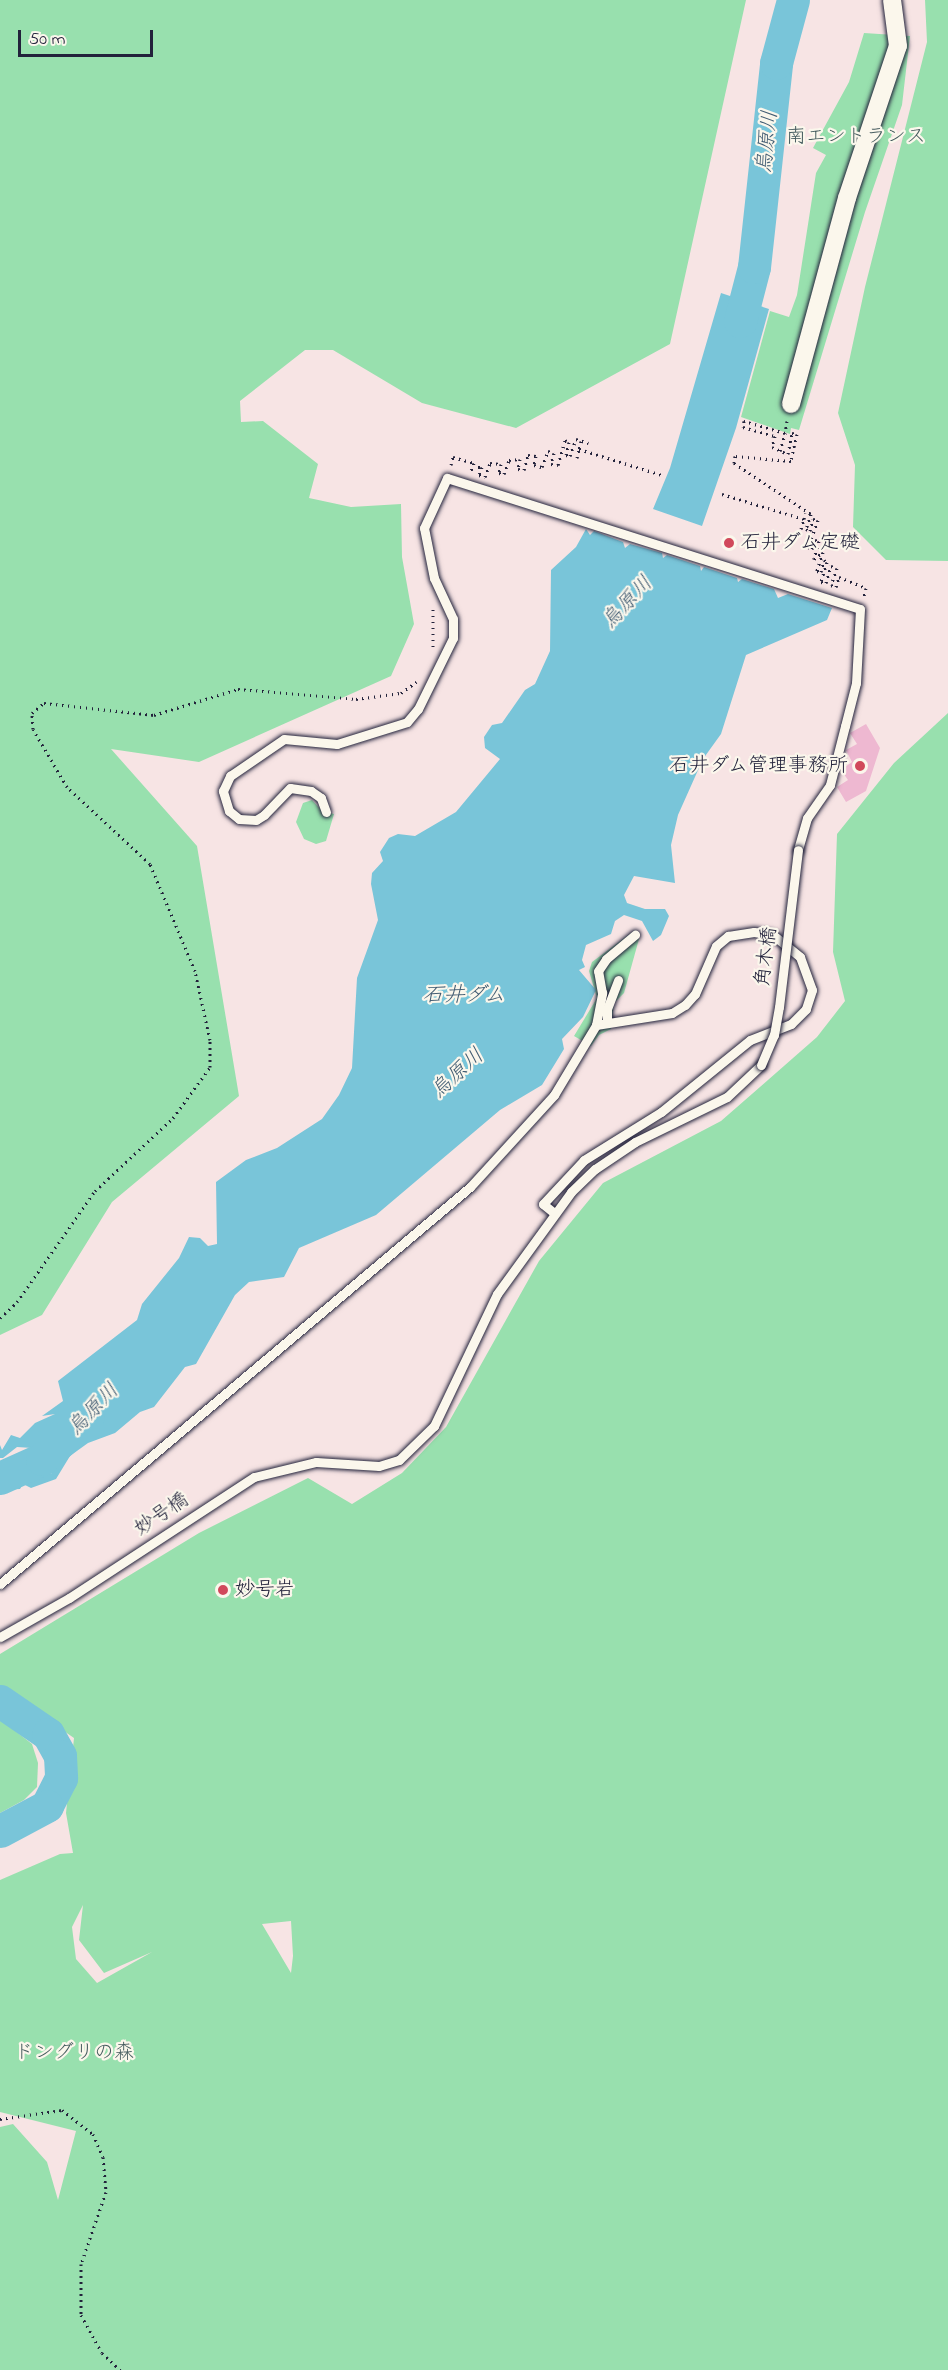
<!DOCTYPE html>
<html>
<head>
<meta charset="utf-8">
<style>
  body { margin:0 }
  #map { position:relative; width:948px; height:2370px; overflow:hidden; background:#f7e4e4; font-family:"Indie Flower","Klee One",sans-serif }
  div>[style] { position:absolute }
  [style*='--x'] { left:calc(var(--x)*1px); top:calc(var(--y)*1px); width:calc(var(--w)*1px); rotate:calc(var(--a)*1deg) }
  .green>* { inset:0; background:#98e0ae }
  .water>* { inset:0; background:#79c5d9 }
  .river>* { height:33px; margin:-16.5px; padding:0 16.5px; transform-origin:16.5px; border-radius:16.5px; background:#79c5d9 }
  .building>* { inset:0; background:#eeb8d1 }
  .path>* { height:3px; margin-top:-1.5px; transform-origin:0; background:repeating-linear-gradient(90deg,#22223b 0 1.5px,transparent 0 6px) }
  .roads { filter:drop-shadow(0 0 2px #22223b) drop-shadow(0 0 2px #22223b) }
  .service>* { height:9px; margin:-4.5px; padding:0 4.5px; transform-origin:4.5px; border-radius:4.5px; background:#fbf7ec }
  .minor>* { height:18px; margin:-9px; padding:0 9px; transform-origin:9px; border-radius:9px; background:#fbf7ec }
  .bridges { filter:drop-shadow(0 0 2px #22223b) drop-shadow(0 0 2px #22223b) }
  .service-bridge>* { height:9px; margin:-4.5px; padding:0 4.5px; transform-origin:4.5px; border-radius:4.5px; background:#fbf7ec }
  .dots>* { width:16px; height:16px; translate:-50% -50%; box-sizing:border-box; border:3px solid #fbf7ec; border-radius:50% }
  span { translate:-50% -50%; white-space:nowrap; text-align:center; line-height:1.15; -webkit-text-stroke:4.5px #fbf7ec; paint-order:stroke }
  .park-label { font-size:20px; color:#455b5e }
  .poi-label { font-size:20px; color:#22223b }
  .left { translate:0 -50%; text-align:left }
  .right { translate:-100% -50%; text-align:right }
  .street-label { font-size:20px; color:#22223b }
  .water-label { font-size:21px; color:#405b72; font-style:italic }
  .scale { position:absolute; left:18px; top:30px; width:135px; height:27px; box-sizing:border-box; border:3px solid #22223b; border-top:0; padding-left:8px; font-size:18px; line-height:21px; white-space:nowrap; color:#22223b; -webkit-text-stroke:4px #fbf7ec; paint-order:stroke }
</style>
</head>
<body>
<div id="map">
  <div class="green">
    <div style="clip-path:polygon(0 0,746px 0,670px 344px,516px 428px,422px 403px,333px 350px,305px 350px,240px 401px,241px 422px,263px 421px,318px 464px,309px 498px,351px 507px,401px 504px,402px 557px,414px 624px,391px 676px,199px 762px,111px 749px,197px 846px,239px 1096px,112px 1202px,42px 1315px,0 1335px)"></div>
    <div style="clip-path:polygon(925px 0,948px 0,948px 561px,886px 560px,853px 527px,855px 465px,838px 413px,865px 287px,927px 42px)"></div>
    <div style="clip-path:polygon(864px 33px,910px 36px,902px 105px,865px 212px,799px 430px,791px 428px,790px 434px,741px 417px,770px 311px,789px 317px,797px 295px,816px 173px,826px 155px,813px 148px,849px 82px)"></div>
    <div style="clip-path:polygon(evenodd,948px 713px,948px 2370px,0 2370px,0 2127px,13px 2124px,47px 2162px,58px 2200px,76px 2131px,0 2112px,0 1880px,60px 1854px,73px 1853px,66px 1813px,74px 1738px,0 1687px,0 1654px,199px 1533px,308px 1478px,352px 1504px,402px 1473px,446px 1427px,539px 1261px,603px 1183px,721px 1121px,817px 1037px,845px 1001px,833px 952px,837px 834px,894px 763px,948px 713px,83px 1905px,79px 1940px,104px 1973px,152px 1952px,97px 1983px,76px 1959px,72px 1927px,83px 1905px,948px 713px,291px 1921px,293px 1956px,291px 1973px,262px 1924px,291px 1921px)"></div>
    <div style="clip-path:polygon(312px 800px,322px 811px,334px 814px,326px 841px,316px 844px,304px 839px,296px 822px,303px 803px)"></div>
    <div style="clip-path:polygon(635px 930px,639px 939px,624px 993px,614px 1003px,611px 1029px,599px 1035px,591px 1046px,574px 1036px,597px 998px,589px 971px,592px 962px)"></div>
    <div style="clip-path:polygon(0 1719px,32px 1744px,38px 1763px,37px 1787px,24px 1800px,0 1813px)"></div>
  </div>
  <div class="water">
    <div style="clip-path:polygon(721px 293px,769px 309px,736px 428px,702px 526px,653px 509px,670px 468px)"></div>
    <div style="clip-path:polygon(586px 529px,590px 535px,594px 531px,623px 542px,625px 548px,630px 544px,662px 553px,663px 558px,667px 555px,700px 566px,701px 571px,704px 567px,737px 578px,738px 582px,742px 579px,774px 589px,778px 598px,788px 594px,832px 608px,827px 620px,746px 655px,721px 734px,703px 759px,678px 815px,671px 845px,675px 883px,634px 876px,624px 895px,627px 903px,645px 909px,665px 909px,669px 916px,661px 935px,653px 941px,642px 921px,624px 915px,615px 921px,611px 934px,586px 945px,582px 960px,585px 967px,579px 970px,596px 990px,583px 1017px,562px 1039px,564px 1049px,542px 1085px,500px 1110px,376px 1215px,299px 1248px,284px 1277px,249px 1282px,235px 1295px,196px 1364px,185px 1367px,154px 1407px,140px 1412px,115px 1433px,88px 1443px,70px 1456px,56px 1479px,31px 1488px,23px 1484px,20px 1489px,0 1490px,2px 1462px,8px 1464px,8px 1469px,2px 1480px,9px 1478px,21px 1481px,30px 1474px,51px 1474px,52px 1471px,16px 1468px,38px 1448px,56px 1457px,56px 1439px,32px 1448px,17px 1447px,3px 1458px,0 1458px,0 1445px,2px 1450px,11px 1435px,20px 1438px,35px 1423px,55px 1414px,42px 1416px,63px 1401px,58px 1381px,137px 1320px,142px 1304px,179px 1258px,189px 1237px,200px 1238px,208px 1246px,217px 1244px,216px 1182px,246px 1160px,277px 1148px,322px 1119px,339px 1095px,352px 1068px,357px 978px,378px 920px,371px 884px,372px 873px,383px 861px,380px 852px,389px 838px,398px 834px,415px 836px,456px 812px,500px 759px,485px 748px,484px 737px,492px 725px,502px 723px,525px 690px,535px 684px,550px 651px,551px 570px,576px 547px)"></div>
  </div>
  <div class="river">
    <div style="--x:740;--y:321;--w:56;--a:-75.5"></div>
    <div style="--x:754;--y:267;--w:205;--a:-83.8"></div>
    <div style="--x:776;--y:63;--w:65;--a:-74.9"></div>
    <div style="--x:0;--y:1478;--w:46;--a:-24.3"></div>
    <div style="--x:42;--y:1459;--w:63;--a:-43.1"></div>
    <div style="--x:0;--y:1701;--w:58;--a:34.5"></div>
    <div style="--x:48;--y:1734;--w:25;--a:61"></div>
    <div style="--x:60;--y:1756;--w:22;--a:87"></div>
    <div style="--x:61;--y:1778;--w:31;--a:117"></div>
    <div style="--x:47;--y:1806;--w:53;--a:152"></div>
  </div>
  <div class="building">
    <div style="clip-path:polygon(866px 724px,880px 748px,866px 791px,846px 802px,837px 787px,848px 780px,841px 770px,852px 762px,846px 750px,857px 744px,850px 733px)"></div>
  </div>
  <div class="path">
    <div style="--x:787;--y:421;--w:12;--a:99"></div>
    <div style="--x:785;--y:433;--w:43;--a:-163.7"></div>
    <div style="--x:744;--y:421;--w:6;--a:99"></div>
    <div style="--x:743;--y:427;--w:33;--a:16"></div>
    <div style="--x:775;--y:436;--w:11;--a:105"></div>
    <div style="--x:772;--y:447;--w:17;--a:24"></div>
    <div style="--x:788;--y:454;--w:21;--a:-79"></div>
    <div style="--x:792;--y:433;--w:5;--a:11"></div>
    <div style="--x:797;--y:434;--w:28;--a:103"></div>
    <div style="--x:791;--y:461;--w:56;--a:-174.9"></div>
    <div style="--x:735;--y:456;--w:7;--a:98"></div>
    <div style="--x:734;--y:463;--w:92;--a:33.5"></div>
    <div style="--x:811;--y:514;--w:16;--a:108"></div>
    <div style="--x:806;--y:529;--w:4;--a:27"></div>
    <div style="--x:810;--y:531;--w:12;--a:-76"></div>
    <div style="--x:813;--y:519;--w:5;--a:11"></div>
    <div style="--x:818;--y:520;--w:29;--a:110"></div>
    <div style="--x:808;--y:547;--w:4;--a:27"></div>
    <div style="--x:812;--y:549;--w:9;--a:-72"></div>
    <div style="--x:815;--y:540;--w:4;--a:14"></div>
    <div style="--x:819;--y:541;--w:19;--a:106"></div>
    <div style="--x:814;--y:559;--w:11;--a:-38"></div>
    <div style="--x:823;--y:552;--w:20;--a:108"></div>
    <div style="--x:817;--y:571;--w:4;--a:14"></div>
    <div style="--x:821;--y:572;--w:12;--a:-76"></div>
    <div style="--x:824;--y:560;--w:4;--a:34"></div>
    <div style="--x:827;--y:562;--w:21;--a:107"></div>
    <div style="--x:821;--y:582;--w:5;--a:11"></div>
    <div style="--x:826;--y:583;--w:18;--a:-74"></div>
    <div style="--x:831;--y:566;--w:6;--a:18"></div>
    <div style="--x:837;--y:568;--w:18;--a:109"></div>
    <div style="--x:831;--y:585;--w:5;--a:22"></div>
    <div style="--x:836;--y:587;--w:10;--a:-73"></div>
    <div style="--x:839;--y:577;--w:29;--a:22"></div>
    <div style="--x:866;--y:588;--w:8;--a:104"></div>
    <div style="--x:581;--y:441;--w:8;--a:104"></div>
    <div style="--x:579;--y:449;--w:87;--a:17.4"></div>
    <div style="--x:780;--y:451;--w:19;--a:-74"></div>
    <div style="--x:577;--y:458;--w:9;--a:-77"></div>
    <div style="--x:451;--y:465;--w:8;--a:-76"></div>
    <div style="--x:453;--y:457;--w:22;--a:16"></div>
    <div style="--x:474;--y:463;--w:9;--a:111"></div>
    <div style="--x:478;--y:467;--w:4;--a:0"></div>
    <div style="--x:482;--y:467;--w:9;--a:111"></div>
    <div style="--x:479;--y:475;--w:6;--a:18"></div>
    <div style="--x:485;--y:477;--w:15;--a:-70"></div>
    <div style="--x:490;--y:463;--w:11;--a:5"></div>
    <div style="--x:501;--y:464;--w:9;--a:103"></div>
    <div style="--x:499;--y:473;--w:5;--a:11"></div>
    <div style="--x:504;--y:474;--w:15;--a:-70"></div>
    <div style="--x:509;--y:460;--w:11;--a:-5"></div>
    <div style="--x:520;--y:459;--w:10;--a:101"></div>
    <div style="--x:518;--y:469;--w:6;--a:9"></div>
    <div style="--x:524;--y:470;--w:16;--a:-75"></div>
    <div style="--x:528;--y:455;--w:8;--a:7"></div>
    <div style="--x:536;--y:456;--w:9;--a:103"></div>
    <div style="--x:534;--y:465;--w:8;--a:14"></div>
    <div style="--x:542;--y:467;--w:17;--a:-69"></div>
    <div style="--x:548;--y:451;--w:6;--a:18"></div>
    <div style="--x:554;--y:453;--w:11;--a:105"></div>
    <div style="--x:551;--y:464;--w:7;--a:8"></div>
    <div style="--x:558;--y:465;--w:26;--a:-74"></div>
    <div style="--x:565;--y:440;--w:4;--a:27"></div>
    <div style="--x:569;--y:442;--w:13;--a:103"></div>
    <div style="--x:566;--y:455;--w:4;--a:14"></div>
    <div style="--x:570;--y:456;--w:18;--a:-71"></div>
    <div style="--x:576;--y:439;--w:13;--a:18"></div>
    <div style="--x:722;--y:494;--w:86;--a:17"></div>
    <div style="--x:804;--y:519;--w:6;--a:-81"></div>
    <div style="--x:801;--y:529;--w:10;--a:-73"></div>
    <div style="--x:433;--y:609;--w:39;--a:90"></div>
    <div style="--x:0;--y:1318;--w:23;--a:-43"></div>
    <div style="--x:17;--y:1302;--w:136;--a:-54.9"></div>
    <div style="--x:95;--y:1191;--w:107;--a:-43.1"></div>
    <div style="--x:173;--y:1118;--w:63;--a:-54"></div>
    <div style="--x:210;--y:1067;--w:27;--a:-90"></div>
    <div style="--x:210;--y:1040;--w:71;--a:-102.3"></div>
    <div style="--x:195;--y:971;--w:116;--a:-112.8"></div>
    <div style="--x:150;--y:864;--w:113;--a:-137.1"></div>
    <div style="--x:67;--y:787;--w:67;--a:-120.4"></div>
    <div style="--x:33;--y:729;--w:16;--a:-94"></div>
    <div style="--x:32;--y:713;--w:16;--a:-40"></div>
    <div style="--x:44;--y:703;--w:111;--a:6.2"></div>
    <div style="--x:154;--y:715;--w:88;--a:-17.2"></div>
    <div style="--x:238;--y:689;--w:118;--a:4.8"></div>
    <div style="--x:356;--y:699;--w:45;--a:-7.6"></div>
    <div style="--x:401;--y:693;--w:19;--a:-36"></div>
    <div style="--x:0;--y:2119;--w:63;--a:-8.3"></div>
    <div style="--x:62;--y:2110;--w:39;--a:38"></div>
    <div style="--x:93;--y:2134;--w:25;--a:67"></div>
    <div style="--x:103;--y:2157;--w:35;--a:85"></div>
    <div style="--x:106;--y:2192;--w:76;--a:109.1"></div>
    <div style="--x:81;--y:2264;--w:51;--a:90"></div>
    <div style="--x:81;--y:2315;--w:43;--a:61.1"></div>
    <div style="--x:102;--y:2353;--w:25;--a:43"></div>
  </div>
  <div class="roads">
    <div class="service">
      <div style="--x:326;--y:812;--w:15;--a:-110"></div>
      <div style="--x:321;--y:798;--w:12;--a:-145"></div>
      <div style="--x:311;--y:791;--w:21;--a:-172"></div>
      <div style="--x:290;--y:788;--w:37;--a:134"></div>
      <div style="--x:264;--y:815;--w:9;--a:148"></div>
      <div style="--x:256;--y:820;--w:17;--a:-177"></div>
      <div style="--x:239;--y:819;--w:13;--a:-141"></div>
      <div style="--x:229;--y:811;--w:21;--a:-107"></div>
      <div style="--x:223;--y:791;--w:17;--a:-65"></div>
      <div style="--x:230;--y:776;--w:65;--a:-34.4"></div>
      <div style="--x:284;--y:739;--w:53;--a:5.4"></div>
      <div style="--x:337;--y:744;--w:73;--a:-17.4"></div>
      <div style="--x:407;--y:722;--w:17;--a:-50"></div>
      <div style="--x:418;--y:709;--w:79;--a:-63.8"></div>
      <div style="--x:453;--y:638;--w:19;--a:-90"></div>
      <div style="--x:453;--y:619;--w:45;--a:-114.9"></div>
      <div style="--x:434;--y:578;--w:51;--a:-101.3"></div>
      <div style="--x:424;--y:528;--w:55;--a:-65.3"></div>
      <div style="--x:447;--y:478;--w:433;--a:17.6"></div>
      <div style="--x:860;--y:609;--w:74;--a:93.1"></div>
      <div style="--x:856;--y:683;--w:44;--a:104.3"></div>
      <div style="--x:845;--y:726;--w:61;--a:104.3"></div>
      <div style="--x:830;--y:785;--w:40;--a:124.9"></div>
      <div style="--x:807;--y:818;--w:33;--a:106"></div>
      <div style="--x:607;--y:1023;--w:14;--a:-90"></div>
      <div style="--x:607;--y:1009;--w:31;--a:-69"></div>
      <div style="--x:596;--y:1025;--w:33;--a:-79"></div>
      <div style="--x:602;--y:993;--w:22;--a:-100"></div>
      <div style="--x:598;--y:971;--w:14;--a:-56"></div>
      <div style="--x:606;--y:959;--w:38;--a:-40"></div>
      <div style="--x:0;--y:1584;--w:615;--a:-40.19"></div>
      <div style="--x:470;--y:1187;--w:125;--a:-47.6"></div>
      <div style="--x:554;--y:1095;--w:82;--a:-59"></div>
      <div style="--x:596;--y:1025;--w:77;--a:-9"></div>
      <div style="--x:672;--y:1013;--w:15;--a:-32"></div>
      <div style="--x:685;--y:1005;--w:15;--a:-48"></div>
      <div style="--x:695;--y:994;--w:52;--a:-66.4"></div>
      <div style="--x:716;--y:946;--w:16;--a:-40"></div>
      <div style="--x:728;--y:936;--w:26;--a:-9"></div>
      <div style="--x:754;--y:932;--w:19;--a:9"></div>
      <div style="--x:773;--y:935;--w:35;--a:39"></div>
      <div style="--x:800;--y:957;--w:35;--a:70"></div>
      <div style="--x:812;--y:990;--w:20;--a:108"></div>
      <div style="--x:806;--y:1009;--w:21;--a:135"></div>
      <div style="--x:791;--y:1024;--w:44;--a:158.7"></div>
      <div style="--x:750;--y:1040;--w:114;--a:141"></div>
      <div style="--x:661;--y:1112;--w:91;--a:148.1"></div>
      <div style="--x:584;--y:1160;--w:60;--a:133"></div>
      <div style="--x:543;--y:1204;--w:14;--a:39"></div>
      <div style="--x:0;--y:1637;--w:79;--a:-29.5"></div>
      <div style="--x:69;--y:1598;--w:221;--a:-33.2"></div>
      <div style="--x:254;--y:1477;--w:64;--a:-13.6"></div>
      <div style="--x:316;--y:1462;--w:63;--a:3.6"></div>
      <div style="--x:379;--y:1466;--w:21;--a:-17"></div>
      <div style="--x:399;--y:1460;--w:49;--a:-44.2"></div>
      <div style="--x:434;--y:1426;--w:146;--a:-64.5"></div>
      <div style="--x:497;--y:1294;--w:126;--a:-54"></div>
      <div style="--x:571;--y:1192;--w:33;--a:-44"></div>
      <div style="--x:595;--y:1169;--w:48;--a:-34"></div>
      <div style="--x:635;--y:1142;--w:102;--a:-26.1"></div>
      <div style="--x:727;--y:1097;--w:47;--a:-43.3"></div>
    </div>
    <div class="minor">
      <div style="--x:791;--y:404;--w:213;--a:-74.8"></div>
      <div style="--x:847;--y:198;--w:160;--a:-71.5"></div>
      <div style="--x:898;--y:46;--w:46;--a:-97.4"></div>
    </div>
  </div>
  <div class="bridges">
    <div class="service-bridge">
      <div style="--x:761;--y:1065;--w:33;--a:-67"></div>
      <div style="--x:774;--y:1035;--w:28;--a:-80"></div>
      <div style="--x:779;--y:1007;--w:158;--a:-83.1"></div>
    </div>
  </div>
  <div class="dots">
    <div style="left:729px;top:543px;background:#d1495b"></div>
    <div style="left:860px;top:766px;background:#d1495b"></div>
    <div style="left:223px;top:1590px;background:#d1495b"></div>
  </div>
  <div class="park-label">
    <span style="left:856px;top:137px">南エントランス</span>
    <span style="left:74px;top:2053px">ドングリの森</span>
  </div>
  <div class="poi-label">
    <span class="left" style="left:741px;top:543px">石井ダム定礎</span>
    <span class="right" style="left:848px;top:766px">石井ダム管理事務所</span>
    <span class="left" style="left:235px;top:1590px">妙号岩</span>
  </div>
  <div class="street-label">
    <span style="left:767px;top:957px;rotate:-83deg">角木橋</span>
    <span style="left:162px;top:1515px;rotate:-34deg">妙号橋</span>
  </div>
  <div class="water-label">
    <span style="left:768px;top:142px;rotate:-84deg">烏原川</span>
    <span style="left:628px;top:603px;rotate:-47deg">烏原川</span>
    <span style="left:464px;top:996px">石井ダム</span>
    <span style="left:458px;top:1074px;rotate:-42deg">烏原川</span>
    <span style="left:94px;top:1410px;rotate:-46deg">烏原川</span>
  </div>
  <div class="scale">50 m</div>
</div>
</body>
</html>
